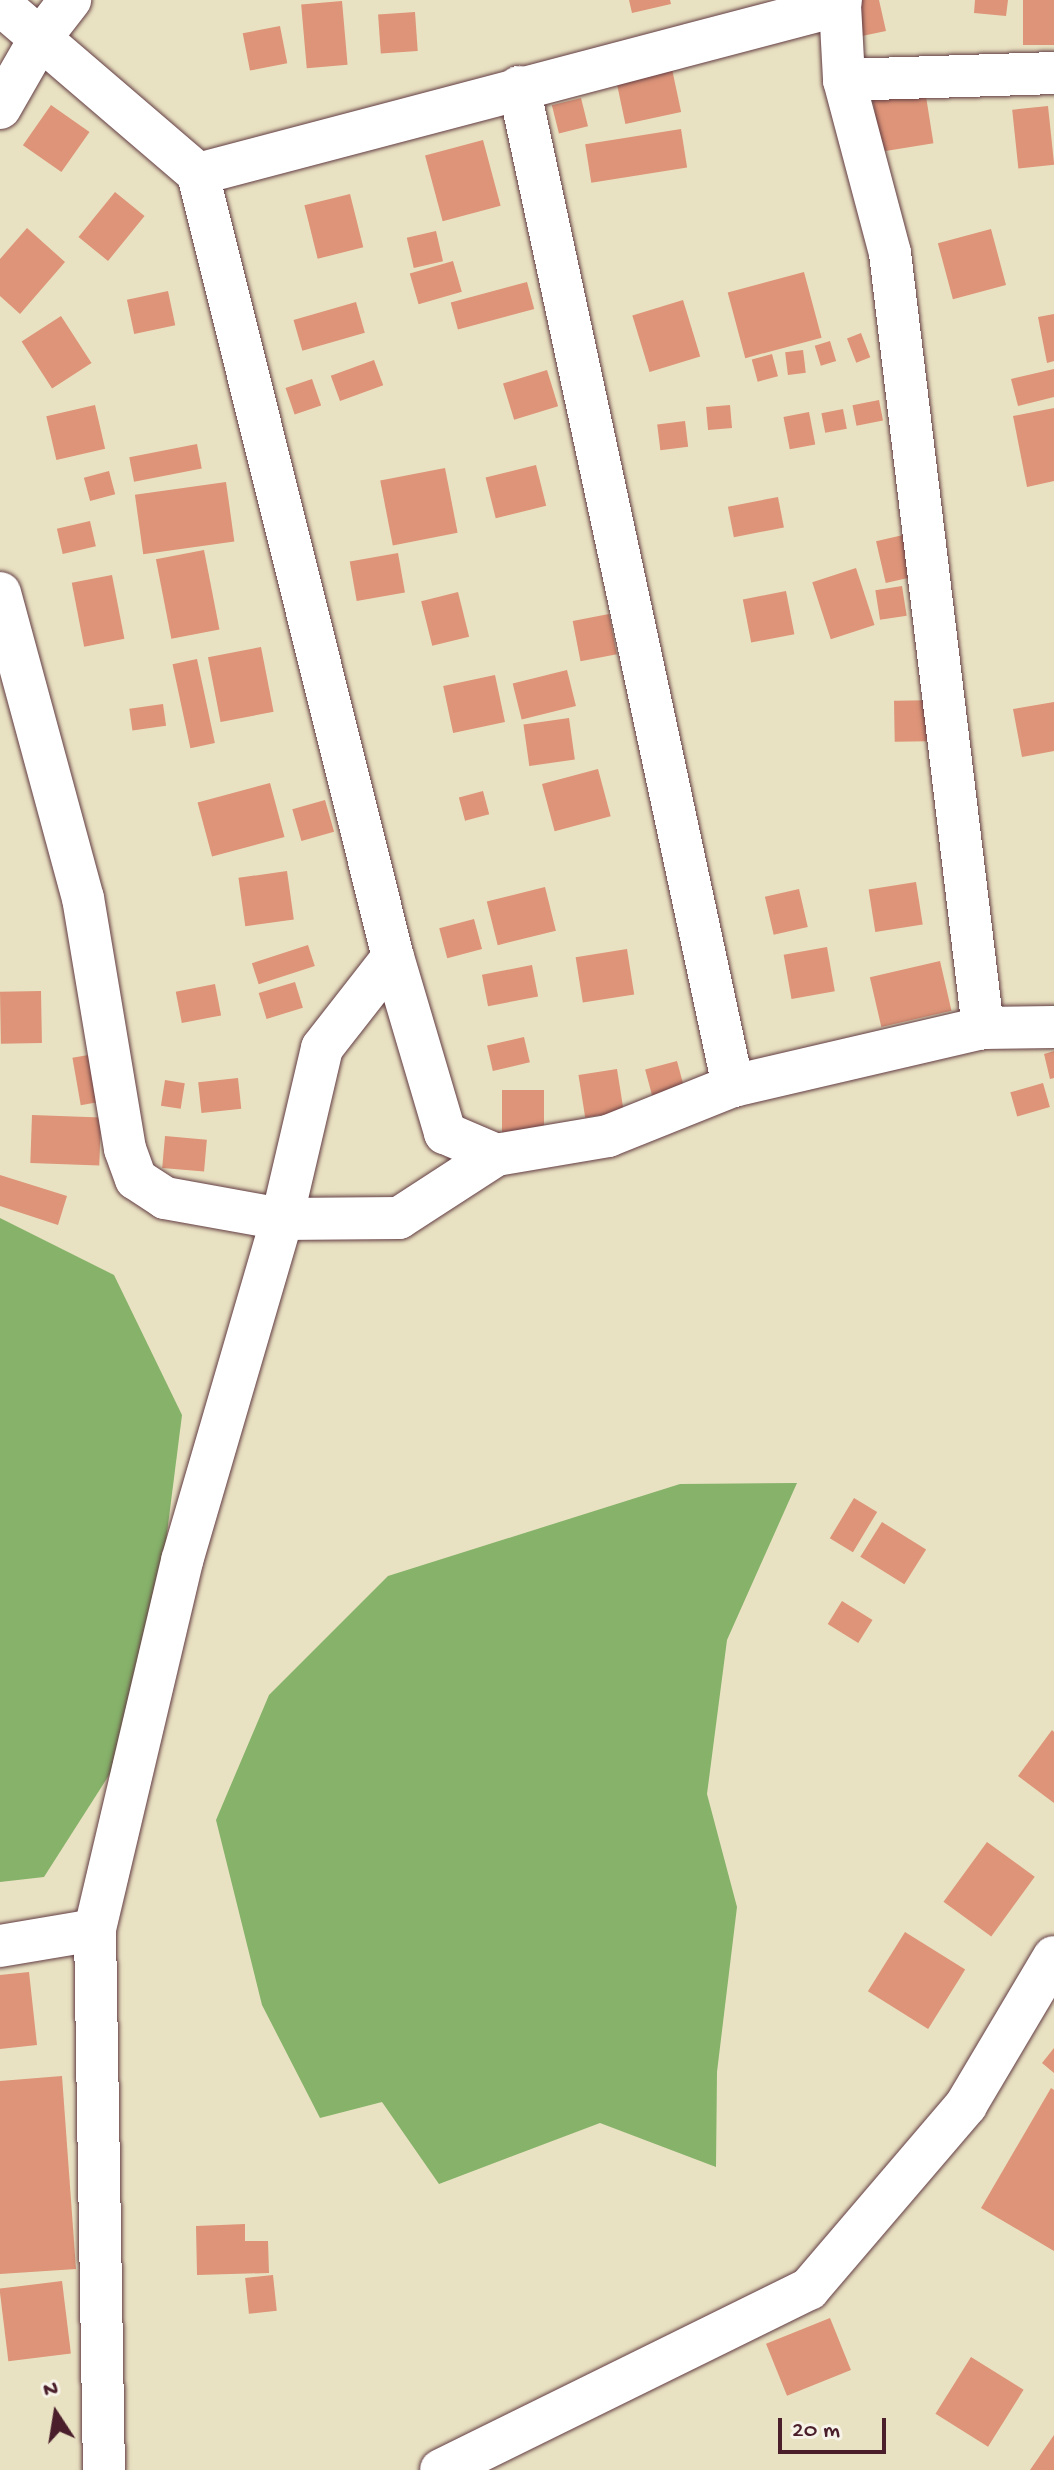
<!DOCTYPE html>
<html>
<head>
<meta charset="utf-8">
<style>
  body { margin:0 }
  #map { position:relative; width:1054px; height:2470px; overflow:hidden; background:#e9e2c2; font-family:"Gochi Hand",sans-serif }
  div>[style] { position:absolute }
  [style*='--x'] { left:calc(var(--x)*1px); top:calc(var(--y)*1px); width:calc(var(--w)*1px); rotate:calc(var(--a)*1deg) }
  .forest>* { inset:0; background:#86b26a }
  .building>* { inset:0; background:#dd9478; transform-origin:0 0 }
  .roads { filter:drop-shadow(0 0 2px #623c42) drop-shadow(0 0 2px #623c42) }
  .minor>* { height:42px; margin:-21px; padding:0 21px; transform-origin:21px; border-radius:21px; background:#fff }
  span { translate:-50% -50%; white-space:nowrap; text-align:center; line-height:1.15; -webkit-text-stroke:6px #f7f3e8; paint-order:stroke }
  .north { position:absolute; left:16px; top:2374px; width:80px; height:80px; -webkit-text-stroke:6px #f7f3e8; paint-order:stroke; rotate:348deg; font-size:22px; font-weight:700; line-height:32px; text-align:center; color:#4a1f2b }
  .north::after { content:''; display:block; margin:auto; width:28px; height:36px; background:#4a1f2b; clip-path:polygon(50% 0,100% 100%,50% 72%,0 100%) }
  .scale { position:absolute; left:778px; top:2418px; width:108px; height:36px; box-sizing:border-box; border:4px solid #4a1f2b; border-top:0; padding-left:10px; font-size:24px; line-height:28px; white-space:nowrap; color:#4a1f2b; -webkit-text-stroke:6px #f7f3e8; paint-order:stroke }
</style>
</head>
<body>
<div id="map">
  <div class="forest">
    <div style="clip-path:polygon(0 1218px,114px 1275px,182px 1415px,143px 1722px,44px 1877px,0 1882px)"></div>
    <div style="clip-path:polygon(797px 1483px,727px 1640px,707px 1794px,737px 1907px,717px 2072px,716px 2167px,600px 2123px,439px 2184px,382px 2102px,320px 2118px,262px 2005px,216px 1820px,269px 1695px,388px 1576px,680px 1484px)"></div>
  </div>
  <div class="building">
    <div style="clip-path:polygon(629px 0,670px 0,671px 4px,632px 13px)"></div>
    <div style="clip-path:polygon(855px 0,879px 0,886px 31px,862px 36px)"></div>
    <div style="clip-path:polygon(975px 0,1008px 0,1006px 16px,974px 13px)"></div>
    <div style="left:1023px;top:0;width:31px;height:45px"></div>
    <div style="left:342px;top:1px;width:64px;height:41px;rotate:85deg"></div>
    <div style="left:415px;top:12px;width:39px;height:37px;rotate:86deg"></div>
    <div style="left:280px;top:26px;width:38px;height:38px;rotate:79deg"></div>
    <div style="left:672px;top:69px;width:44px;height:57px;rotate:78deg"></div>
    <div style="left:925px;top:90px;width:54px;height:53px;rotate:81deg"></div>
    <div style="left:581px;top:98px;width:29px;height:30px;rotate:76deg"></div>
    <div style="left:51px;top:105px;width:47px;height:49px;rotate:35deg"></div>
    <div style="left:1048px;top:106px;width:59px;height:36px;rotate:84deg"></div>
    <div style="left:681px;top:129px;width:39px;height:97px;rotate:81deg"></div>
    <div style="left:483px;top:140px;width:68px;height:60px;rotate:75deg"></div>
    <div style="left:115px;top:192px;width:38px;height:58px;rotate:39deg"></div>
    <div style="left:350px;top:194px;width:55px;height:47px;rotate:76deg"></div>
    <div style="clip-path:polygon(27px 228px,65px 262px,20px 314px,0 296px,0 259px)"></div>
    <div style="left:991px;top:229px;width:58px;height:55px;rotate:75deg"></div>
    <div style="left:436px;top:231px;width:31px;height:30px;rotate:77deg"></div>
    <div style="left:453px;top:261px;width:32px;height:45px;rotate:74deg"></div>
    <div style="left:804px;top:272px;width:68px;height:79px;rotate:75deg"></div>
    <div style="left:527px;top:282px;width:28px;height:79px;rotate:75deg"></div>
    <div style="left:168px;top:291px;width:35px;height:42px;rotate:78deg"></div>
    <div style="left:683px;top:300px;width:59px;height:53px;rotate:73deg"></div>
    <div style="left:356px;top:302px;width:32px;height:65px;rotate:74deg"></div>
    <div style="clip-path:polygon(1054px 314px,1054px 361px,1047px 363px,1038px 317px)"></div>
    <div style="left:61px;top:316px;width:56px;height:47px;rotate:57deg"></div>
    <div style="left:861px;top:333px;width:26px;height:15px;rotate:69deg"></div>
    <div style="left:830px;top:341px;width:21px;height:16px;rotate:73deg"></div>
    <div style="left:803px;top:350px;width:23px;height:18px;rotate:83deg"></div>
    <div style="left:772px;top:354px;width:23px;height:21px;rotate:75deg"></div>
    <div style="left:374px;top:360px;width:27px;height:46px;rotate:70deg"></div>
    <div style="clip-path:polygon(1054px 369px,1054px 397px,1018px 406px,1011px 379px)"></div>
    <div style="left:547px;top:370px;width:38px;height:46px;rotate:73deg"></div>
    <div style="left:312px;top:379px;width:28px;height:28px;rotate:71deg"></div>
    <div style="left:879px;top:400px;width:21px;height:27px;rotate:79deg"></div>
    <div style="left:95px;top:405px;width:45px;height:50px;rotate:77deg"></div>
    <div style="left:730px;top:405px;width:23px;height:24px;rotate:85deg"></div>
    <div style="clip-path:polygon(1054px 408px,1054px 481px,1027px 487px,1013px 416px)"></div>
    <div style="left:843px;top:409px;width:20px;height:22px;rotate:79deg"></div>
    <div style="left:809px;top:412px;width:33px;height:26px;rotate:79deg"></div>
    <div style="left:685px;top:421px;width:26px;height:28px;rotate:83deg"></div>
    <div style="left:197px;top:444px;width:25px;height:69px;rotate:79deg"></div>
    <div style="left:536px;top:465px;width:42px;height:52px;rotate:76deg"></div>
    <div style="left:445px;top:468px;width:66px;height:66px;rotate:79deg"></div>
    <div style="left:109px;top:471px;width:24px;height:26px;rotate:75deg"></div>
    <div style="left:226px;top:482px;width:60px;height:92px;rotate:82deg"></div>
    <div style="left:778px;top:497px;width:31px;height:51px;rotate:79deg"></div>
    <div style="left:90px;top:521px;width:26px;height:34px;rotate:77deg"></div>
    <div style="left:916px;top:532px;width:43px;height:41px;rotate:77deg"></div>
    <div style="left:204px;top:550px;width:81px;height:49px;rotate:79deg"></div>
    <div style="left:398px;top:553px;width:40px;height:49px;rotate:80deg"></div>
    <div style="left:856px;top:568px;width:60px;height:46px;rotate:72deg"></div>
    <div style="left:112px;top:575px;width:65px;height:41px;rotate:79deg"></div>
    <div style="left:902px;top:586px;width:30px;height:27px;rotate:81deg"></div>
    <div style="left:786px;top:591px;width:44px;height:44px;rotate:79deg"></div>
    <div style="left:458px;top:592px;width:46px;height:38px;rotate:76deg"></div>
    <div style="left:609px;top:614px;width:41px;height:37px;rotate:79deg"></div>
    <div style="left:261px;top:647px;width:66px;height:54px;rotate:79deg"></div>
    <div style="left:197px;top:659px;width:86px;height:25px;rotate:78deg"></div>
    <div style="left:567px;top:670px;width:37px;height:56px;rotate:76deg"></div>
    <div style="left:495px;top:675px;width:48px;height:53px;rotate:78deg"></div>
    <div style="left:944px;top:700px;width:41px;height:50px;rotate:89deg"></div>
    <div style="clip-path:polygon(1054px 702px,1054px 751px,1022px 757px,1013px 709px)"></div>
    <div style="left:163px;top:704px;width:22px;height:34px;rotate:82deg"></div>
    <div style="left:569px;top:718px;width:42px;height:46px;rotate:82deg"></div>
    <div style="left:598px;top:769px;width:49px;height:58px;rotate:75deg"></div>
    <div style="left:270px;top:783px;width:56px;height:75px;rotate:75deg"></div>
    <div style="left:483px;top:791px;width:24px;height:25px;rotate:75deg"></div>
    <div style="left:325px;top:800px;width:33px;height:34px;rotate:74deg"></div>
    <div style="left:287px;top:871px;width:49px;height:49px;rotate:82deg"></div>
    <div style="left:916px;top:882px;width:43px;height:48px;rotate:81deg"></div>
    <div style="left:545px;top:887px;width:45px;height:60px;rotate:76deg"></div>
    <div style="left:799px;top:889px;width:39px;height:35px;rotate:77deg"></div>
    <div style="left:474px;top:919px;width:31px;height:36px;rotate:75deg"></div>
    <div style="left:308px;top:945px;width:22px;height:59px;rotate:72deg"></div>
    <div style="left:827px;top:947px;width:45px;height:44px;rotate:80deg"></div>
    <div style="left:627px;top:949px;width:46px;height:52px;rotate:81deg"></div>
    <div style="left:940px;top:961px;width:51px;height:72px;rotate:77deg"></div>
    <div style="left:532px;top:965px;width:32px;height:51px;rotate:79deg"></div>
    <div style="left:295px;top:982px;width:27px;height:38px;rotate:73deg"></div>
    <div style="left:215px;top:984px;width:32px;height:40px;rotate:79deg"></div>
    <div style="left:41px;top:991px;width:52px;height:41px;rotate:89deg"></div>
    <div style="left:524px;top:1037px;width:26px;height:38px;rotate:77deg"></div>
    <div style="clip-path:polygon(1054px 1051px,1054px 1078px,1050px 1079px,1044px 1054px)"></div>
    <div style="left:100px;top:1053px;width:48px;height:28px;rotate:80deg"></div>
    <div style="left:677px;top:1061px;width:27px;height:33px;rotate:75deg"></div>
    <div style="left:617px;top:1069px;width:43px;height:39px;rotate:81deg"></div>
    <div style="left:238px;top:1078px;width:31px;height:40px;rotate:84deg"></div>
    <div style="left:165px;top:1080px;width:20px;height:26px;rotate:9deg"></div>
    <div style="left:1043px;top:1083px;width:25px;height:34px;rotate:74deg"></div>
    <div style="left:502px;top:1090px;width:42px;height:45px"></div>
    <div style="left:32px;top:1115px;width:69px;height:48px;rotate:2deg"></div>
    <div style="left:165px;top:1136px;width:42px;height:32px;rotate:5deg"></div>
    <div style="clip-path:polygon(0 1175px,67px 1196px,58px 1225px,0 1206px)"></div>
    <div style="left:854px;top:1498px;width:27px;height:47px;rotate:31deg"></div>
    <div style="left:882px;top:1522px;width:52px;height:41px;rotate:32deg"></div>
    <div style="left:842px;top:1601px;width:36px;height:27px;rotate:32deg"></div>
    <div style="clip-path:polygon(1052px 1730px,1054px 1732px,1054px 1803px,1018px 1776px)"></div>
    <div style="left:987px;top:1842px;width:59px;height:74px;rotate:36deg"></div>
    <div style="left:905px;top:1932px;width:71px;height:70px;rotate:32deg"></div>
    <div style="clip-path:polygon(29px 1972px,37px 2045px,0 2049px,0 1975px)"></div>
    <div style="clip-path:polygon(1054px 2048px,1054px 2073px,1042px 2063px)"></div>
    <div style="clip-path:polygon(62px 2076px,76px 2269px,0 2274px,0 2081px)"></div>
    <div style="clip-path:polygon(1051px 2088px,1054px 2090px,1054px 2251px,981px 2208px)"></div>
    <div style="clip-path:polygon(245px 2224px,245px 2241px,268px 2241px,269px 2273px,197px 2275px,196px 2226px)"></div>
    <div style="left:273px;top:2275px;width:36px;height:28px;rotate:84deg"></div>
    <div style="left:62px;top:2281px;width:73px;height:63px;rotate:83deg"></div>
    <div style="left:830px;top:2318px;width:56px;height:69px;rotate:68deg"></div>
    <div style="left:971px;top:2357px;width:62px;height:67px;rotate:32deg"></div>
    <div style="clip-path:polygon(1054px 2435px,1054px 2470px,1030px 2470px)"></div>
  </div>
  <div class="roads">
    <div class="minor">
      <div style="--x:0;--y:4;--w:261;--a:40.6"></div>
      <div style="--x:198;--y:174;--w:807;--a:76.02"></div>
      <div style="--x:393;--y:957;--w:184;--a:73.5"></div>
      <div style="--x:445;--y:1133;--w:56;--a:23.3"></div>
      <div style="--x:496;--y:1155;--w:114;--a:-9.6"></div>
      <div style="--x:608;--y:1136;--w:135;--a:-21.8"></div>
      <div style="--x:733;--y:1086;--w:257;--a:-13.1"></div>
      <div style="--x:983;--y:1028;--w:71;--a:-0.8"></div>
      <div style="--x:840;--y:5;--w:75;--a:86.9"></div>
      <div style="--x:844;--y:80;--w:179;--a:75.1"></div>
      <div style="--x:890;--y:253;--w:781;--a:83.16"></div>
      <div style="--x:844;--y:80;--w:210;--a:-1.9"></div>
      <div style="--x:519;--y:87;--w:1022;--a:77.91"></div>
      <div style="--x:0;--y:108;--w:78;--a:-60.2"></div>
      <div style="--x:39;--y:40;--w:51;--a:-52.2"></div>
      <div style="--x:198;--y:174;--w:664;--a:-14.75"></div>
      <div style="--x:840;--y:5;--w:5;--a:-79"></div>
      <div style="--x:0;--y:593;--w:316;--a:74.8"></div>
      <div style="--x:83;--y:898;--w:254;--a:80.5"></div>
      <div style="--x:125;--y:1149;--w:32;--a:70"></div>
      <div style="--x:136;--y:1179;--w:35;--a:33"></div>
      <div style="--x:165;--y:1198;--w:119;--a:10.2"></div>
      <div style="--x:282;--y:1219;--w:356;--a:106.3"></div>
      <div style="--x:182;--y:1561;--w:379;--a:103.3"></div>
      <div style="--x:95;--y:1930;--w:540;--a:89.05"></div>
      <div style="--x:393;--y:957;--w:115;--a:128"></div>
      <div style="--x:322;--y:1048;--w:176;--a:103.2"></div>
      <div style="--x:282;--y:1219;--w:117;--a:-0.5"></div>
      <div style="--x:399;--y:1218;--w:116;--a:-33"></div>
      <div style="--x:0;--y:1946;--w:96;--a:-9.6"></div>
      <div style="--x:441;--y:2470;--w:410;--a:-26.2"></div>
      <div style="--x:809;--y:2289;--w:242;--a:-49.5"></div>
      <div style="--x:966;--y:2105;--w:172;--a:-59.3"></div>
    </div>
  </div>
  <div class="north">N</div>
  <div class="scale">20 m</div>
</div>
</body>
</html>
